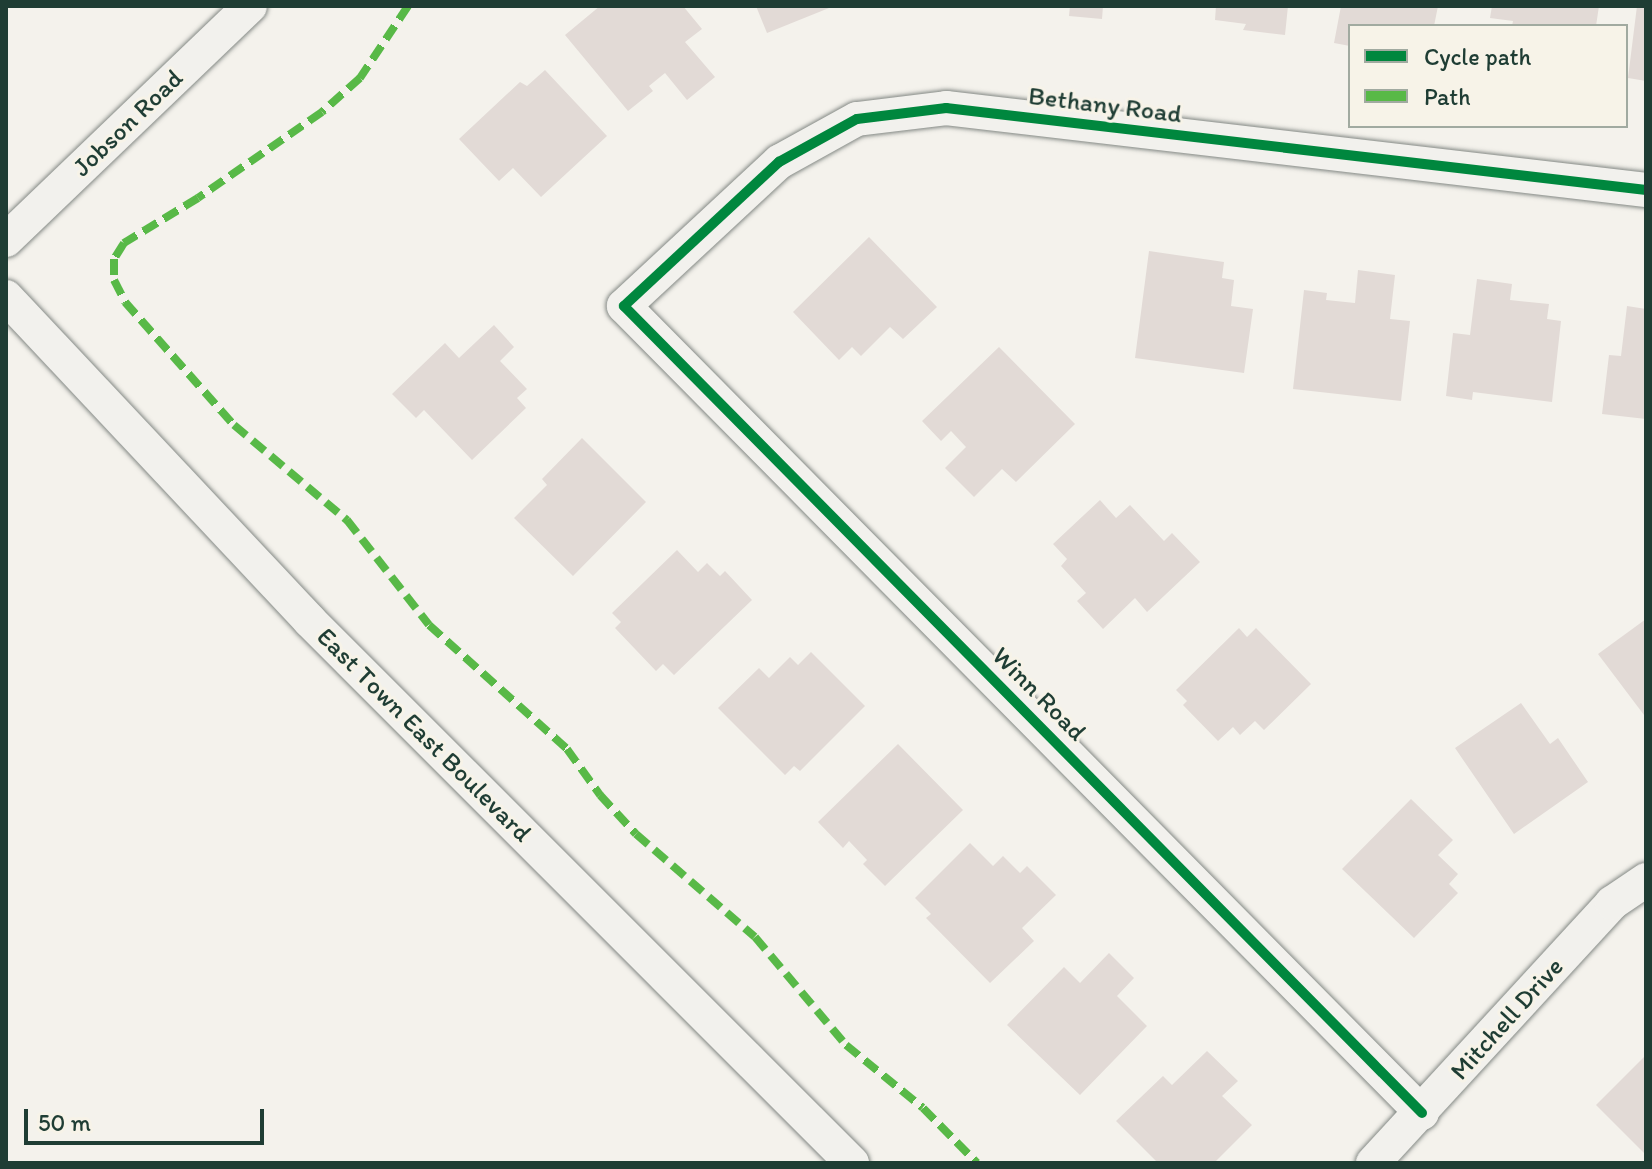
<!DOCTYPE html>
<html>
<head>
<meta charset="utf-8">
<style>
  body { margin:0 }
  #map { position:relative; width:1652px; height:1169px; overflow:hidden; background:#f4f2ec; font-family:Itim,sans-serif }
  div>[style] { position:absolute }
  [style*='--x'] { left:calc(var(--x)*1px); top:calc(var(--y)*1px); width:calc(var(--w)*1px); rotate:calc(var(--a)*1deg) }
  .building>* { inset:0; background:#e2dad6 }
  .roads { filter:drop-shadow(0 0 2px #848985) drop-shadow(0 0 2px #848985) }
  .minor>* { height:34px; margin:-17px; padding:0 17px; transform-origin:17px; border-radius:17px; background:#f2f1ed }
  .quiet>* { height:8px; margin-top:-4px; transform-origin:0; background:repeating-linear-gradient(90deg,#58b947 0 16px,transparent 0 24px) }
  .cycleway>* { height:10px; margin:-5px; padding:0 5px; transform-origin:5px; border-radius:5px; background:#00873e }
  span { translate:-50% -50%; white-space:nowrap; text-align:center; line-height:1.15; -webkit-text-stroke:6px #f7f3e8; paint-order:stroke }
  .street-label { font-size:26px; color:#1f3d34 }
  .frame { position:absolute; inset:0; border:8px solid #1f3d34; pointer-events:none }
  .legend { position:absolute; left:1348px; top:24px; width:280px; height:104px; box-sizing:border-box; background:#f7f3e8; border:2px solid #a1aaa0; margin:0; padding:10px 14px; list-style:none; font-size:24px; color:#1f3d34 }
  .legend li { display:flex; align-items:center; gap:16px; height:40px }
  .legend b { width:40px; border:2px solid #a1aaa0 }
  .scale { position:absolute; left:24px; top:1109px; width:240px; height:36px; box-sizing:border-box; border:4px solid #1f3d34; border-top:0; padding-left:10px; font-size:24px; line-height:28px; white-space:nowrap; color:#1f3d34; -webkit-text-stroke:6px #f7f3e8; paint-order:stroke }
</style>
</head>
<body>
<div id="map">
  <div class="building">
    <div style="clip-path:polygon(600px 6px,683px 6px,702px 29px,685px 42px,715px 77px,687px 100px,665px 73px,649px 86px,653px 91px,628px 111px,565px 35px)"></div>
    <div style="clip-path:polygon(756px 6px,834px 6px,767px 33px)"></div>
    <div style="clip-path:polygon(1070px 6px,1103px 6px,1102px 19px,1069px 16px)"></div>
    <div style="clip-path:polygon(1216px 6px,1288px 6px,1285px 35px,1243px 30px,1246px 24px,1215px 20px)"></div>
    <div style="clip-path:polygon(1341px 6px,1438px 6px,1434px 26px,1350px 26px,1350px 46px,1334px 43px)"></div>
    <div style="clip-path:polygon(1492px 6px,1599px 6px,1596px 26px,1512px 26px,1513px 21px,1490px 18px)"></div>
    <div style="clip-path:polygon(1637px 6px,1646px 6px,1646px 81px,1628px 78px)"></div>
    <div style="clip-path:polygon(545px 70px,607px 136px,541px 197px,513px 168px,499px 181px,459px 139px,520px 82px,527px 86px)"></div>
    <div style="clip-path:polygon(869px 237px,937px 307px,903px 339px,890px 327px,861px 356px,852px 347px,839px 360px,793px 312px)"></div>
    <div style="clip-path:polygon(1149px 251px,1224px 262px,1222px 278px,1234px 280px,1231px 306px,1253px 309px,1244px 373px,1135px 358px)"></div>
    <div style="clip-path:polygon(1358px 270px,1395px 275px,1390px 319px,1410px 321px,1401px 401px,1293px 389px,1304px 290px,1327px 293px,1326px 300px,1355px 303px)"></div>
    <div style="clip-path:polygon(1477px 279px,1512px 284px,1510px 300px,1549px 304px,1547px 319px,1561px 321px,1552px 402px,1473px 392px,1472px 400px,1446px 396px,1453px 333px,1470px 335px)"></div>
    <div style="clip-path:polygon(1627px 306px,1646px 309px,1646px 419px,1602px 414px,1609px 355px,1621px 356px)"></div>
    <div style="clip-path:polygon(494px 325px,514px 347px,500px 361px,527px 389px,517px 398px,526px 408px,472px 460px,424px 410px,416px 418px,392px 394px,445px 343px,459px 358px)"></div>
    <div style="clip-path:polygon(999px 347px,1075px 424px,1016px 482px,1002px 469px,974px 497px,945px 468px,966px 447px,951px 431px,941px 441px,922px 421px)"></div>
    <div style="clip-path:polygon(582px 438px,646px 502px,573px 576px,514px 518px,547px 485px,542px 479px)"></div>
    <div style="clip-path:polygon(1100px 500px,1116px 518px,1130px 505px,1164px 541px,1172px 533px,1200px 562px,1147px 612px,1135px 598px,1103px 629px,1077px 601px,1086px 593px,1061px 566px,1067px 559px,1053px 544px)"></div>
    <div style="clip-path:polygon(677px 550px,698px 572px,707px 563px,720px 576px,725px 571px,752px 600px,674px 675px,663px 664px,656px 671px,615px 628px,621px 622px,612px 613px)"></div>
    <div style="clip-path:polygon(1646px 619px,1646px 714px,1644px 715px,1598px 654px)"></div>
    <div style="clip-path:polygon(1239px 628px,1247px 637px,1256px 628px,1311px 684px,1264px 730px,1255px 721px,1240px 735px,1233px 727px,1218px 741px,1183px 705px,1187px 701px,1176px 690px)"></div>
    <div style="clip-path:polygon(811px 652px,865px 706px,800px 771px,794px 766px,785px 775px,718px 708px,759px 668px,769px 678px,790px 657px,798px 665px)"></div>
    <div style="clip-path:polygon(1521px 703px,1550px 744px,1558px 738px,1588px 782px,1514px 834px,1455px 748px)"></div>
    <div style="clip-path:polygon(898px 744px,963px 810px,885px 886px,863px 864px,867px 860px,849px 841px,843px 848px,818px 822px)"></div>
    <div style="clip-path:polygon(1411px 799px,1453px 840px,1438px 855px,1458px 874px,1449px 884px,1458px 893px,1414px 938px,1342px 869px)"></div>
    <div style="clip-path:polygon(970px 843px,993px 866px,1003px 856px,1020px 873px,1027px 866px,1056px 895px,1022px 928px,1034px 941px,990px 983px,926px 918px,931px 914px,915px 898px)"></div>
    <div style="clip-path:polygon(1109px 953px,1134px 978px,1117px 996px,1147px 1026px,1080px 1095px,1007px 1025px,1064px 967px,1080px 983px)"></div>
    <div style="clip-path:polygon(1207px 1051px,1238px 1081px,1222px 1096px,1252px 1125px,1214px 1163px,1158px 1163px,1116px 1121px,1163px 1076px,1172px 1085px)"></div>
    <div style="clip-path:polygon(1646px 1055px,1646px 1155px,1596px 1105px)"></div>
  </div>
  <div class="roads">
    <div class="minor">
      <div style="--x:6;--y:240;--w:338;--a:-43.8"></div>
      <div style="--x:6;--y:297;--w:443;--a:46.8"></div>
      <div style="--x:309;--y:620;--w:768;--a:45"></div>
      <div style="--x:1422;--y:1113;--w:1135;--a:-134.68"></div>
      <div style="--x:624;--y:306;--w:212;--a:-42.9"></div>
      <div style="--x:779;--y:162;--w:89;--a:-28.9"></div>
      <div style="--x:857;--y:119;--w:90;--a:-7"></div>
      <div style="--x:946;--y:108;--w:705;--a:6.68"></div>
      <div style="--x:1373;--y:1163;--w:353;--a:-47.4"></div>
      <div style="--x:1612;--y:903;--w:41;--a:-34.1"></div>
    </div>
  </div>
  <div class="quiet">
    <div style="--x:408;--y:6;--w:87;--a:123.7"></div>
    <div style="--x:360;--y:78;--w:51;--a:138.2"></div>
    <div style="--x:322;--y:112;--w:151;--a:145.3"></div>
    <div style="--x:198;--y:198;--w:87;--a:148.7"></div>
    <div style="--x:124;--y:243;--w:19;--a:122"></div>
    <div style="--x:114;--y:259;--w:21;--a:90"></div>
    <div style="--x:114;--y:280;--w:25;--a:63"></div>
    <div style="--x:125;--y:302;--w:164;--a:48.5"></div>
    <div style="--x:234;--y:425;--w:148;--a:40.1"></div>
    <div style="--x:347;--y:520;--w:133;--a:52"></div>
    <div style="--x:429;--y:625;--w:186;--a:41.9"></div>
    <div style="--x:567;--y:749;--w:57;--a:54.3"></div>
    <div style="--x:600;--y:795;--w:53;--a:47.3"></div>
    <div style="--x:636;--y:834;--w:157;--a:40.9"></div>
    <div style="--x:755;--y:937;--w:141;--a:49.9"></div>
    <div style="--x:846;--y:1045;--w:99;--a:39.3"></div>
    <div style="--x:923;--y:1108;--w:77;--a:45.5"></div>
  </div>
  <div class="cycleway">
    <div style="--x:1422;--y:1113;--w:1135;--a:-134.68"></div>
    <div style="--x:624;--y:306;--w:212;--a:-42.9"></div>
    <div style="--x:779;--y:162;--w:89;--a:-28.9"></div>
    <div style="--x:857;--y:119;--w:90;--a:-7"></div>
    <div style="--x:946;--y:108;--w:705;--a:6.68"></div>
  </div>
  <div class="street-label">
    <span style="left:1105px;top:105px;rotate:7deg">Bethany Road</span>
    <span style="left:128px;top:123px;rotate:-44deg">Jobson Road</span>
    <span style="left:1039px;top:694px;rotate:45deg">Winn Road</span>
    <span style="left:424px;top:735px;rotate:45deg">East Town East Boulevard</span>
    <span style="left:1507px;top:1019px;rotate:-48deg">Mitchell Drive</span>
  </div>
  <div class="frame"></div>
  <ul class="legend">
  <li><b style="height:10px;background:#00873e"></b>Cycle path</li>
  <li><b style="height:10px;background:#58b947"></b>Path</li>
  </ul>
  <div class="scale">50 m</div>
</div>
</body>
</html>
